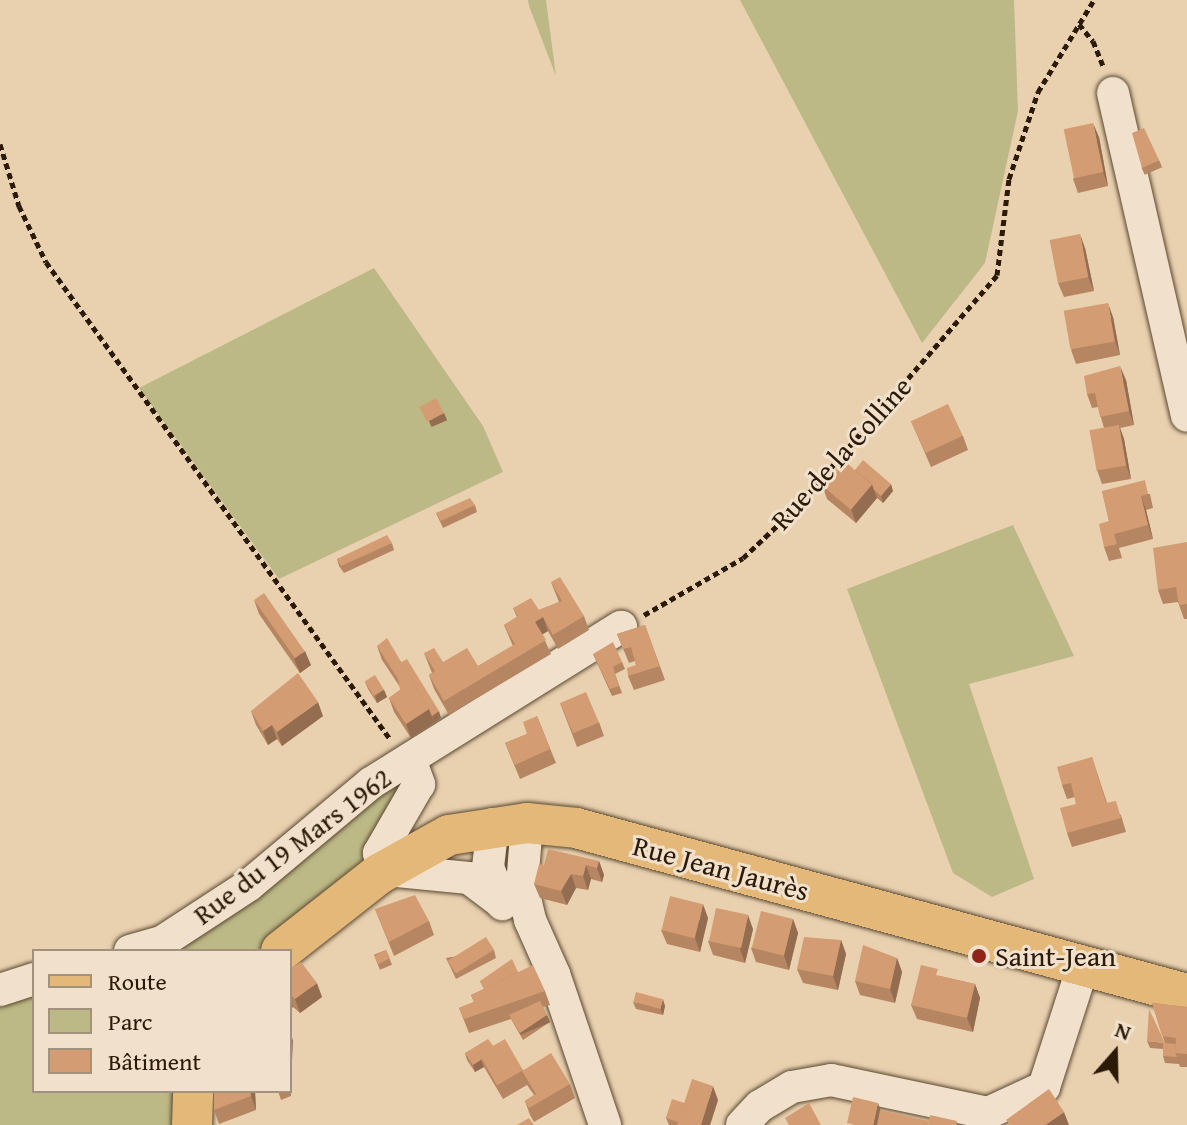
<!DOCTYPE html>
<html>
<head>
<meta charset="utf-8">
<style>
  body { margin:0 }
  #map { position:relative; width:1187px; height:1125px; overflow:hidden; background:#e9d1b0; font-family:"Gentium Book Plus",serif }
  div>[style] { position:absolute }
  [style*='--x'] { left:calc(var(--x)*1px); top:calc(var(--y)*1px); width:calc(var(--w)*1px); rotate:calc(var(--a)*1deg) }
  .green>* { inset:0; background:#bdb986 }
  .path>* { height:5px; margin-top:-2.5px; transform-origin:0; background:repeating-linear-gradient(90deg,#2b1a06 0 6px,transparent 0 10px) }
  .roads { filter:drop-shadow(0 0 2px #5a4830) drop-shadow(0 0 2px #5a4830) }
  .minor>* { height:32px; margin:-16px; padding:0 16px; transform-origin:16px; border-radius:16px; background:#f1e1cc }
  .major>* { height:40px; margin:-20px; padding:0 20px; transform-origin:20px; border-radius:20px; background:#e4b878 }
  .wall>* { inset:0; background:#b68662; transform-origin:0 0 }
  .shaded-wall>* { inset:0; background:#946d50; transform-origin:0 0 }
  .building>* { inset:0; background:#d49c72; transform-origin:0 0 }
  .dots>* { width:22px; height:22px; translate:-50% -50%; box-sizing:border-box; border:4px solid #f1e1cc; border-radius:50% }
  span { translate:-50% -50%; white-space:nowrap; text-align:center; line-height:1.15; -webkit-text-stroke:6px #f1e1cc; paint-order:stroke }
  .street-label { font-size:28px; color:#2b1a06 }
  .poi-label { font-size:28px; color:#2b1a06 }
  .left { translate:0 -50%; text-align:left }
  .legend { position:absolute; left:32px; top:949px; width:260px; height:144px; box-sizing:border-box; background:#f1e1cc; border:2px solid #a2917d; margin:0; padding:10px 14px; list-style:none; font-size:24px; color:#2b1a06 }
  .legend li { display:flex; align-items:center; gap:16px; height:40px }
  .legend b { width:40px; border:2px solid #a2917d }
  .north { position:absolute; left:1075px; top:1013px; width:80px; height:80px; -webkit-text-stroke:6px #f1e1cc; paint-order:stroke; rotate:20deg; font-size:22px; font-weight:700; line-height:32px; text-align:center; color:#2b1a06 }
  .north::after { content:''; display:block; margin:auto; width:28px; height:36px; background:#2b1a06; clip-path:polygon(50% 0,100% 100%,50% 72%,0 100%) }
</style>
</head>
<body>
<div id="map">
  <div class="green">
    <div style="clip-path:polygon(528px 0,546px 0,556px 76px,529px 6px)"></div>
    <div style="clip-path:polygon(740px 0,1014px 0,1018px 111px,985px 263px,922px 343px)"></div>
    <div style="clip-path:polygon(374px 268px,483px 426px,503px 472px,279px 579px,139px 388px)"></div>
    <div style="clip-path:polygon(1013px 525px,1074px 656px,969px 684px,1034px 879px,992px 897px,953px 873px,847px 589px)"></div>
    <div style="clip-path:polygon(410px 759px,379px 853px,281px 951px,130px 951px)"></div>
    <div style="clip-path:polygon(34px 979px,34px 1091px,193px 1091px,192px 1125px,0 1125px,0 990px)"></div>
  </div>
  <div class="path">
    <div style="--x:1079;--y:24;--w:22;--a:51"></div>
    <div style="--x:1093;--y:41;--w:29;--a:68"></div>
    <div style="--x:0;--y:144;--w:65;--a:73"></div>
    <div style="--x:19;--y:206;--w:62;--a:64.3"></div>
    <div style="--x:46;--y:262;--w:588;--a:54.2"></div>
    <div style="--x:644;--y:615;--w:114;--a:-29.9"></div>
    <div style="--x:743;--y:558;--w:74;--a:-43.4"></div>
    <div style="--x:797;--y:507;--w:306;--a:-49.2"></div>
    <div style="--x:997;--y:275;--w:97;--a:-82.9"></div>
    <div style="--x:1009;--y:179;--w:92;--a:-71.6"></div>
    <div style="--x:1038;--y:92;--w:108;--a:-58.7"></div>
  </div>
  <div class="roads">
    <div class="minor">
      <div style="--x:1113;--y:93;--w:331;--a:77.1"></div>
      <div style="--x:410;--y:759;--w:27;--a:70"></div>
      <div style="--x:419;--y:784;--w:80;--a:120.1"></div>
      <div style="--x:379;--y:853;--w:19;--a:65"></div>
      <div style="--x:387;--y:870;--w:82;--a:5.6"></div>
      <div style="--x:469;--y:878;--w:36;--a:37"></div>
      <div style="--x:527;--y:823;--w:62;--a:94.6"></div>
      <div style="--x:522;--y:885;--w:36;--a:77"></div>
      <div style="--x:530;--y:920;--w:59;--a:66"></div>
      <div style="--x:554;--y:974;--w:159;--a:71.3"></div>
      <div style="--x:493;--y:824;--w:43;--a:96.6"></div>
      <div style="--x:488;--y:867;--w:40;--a:69"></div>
      <div style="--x:130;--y:951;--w:33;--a:-16"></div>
      <div style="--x:162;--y:942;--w:104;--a:-33.2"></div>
      <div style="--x:249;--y:885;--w:159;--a:-39.9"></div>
      <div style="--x:371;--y:783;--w:295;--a:-32"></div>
      <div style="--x:0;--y:990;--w:36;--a:-18"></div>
      <div style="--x:742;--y:1125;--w:26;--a:-47"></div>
      <div style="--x:760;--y:1106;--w:37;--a:-31"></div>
      <div style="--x:792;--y:1087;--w:40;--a:-10"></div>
      <div style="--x:831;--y:1080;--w:160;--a:11.9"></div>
      <div style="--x:988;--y:1113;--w:62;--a:-24.9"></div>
      <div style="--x:1044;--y:1087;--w:127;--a:-72.1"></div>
    </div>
    <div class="major">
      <div style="--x:281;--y:951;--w:125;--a:-38.2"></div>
      <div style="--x:379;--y:874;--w:80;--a:-29.1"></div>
      <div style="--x:449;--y:835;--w:79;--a:-8.7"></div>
      <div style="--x:527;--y:823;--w:49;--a:5.8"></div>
      <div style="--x:576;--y:828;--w:633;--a:15.2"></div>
      <div style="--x:192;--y:1125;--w:34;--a:-88"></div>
    </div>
  </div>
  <div class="wall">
    <div style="clip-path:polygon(1099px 137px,1108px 186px,1078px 193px,1073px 179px)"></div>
    <div style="left:1159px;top:160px;width:8px;height:19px;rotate:67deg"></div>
    <div style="clip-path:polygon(1085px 248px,1094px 291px,1064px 297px,1058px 283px)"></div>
    <div style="clip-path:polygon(1113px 317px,1120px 355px,1076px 364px,1071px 350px)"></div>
    <div style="clip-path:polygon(1126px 380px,1134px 425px,1120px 428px,1124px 439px,1131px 479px,1102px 484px,1097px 470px,1104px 428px,1098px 407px,1092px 408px,1087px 394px)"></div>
    <div style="clip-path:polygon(911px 421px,963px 436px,968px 450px,931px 467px)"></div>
    <div style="clip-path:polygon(855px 470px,893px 491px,883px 503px,877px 498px,856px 523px,827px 499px,822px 485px)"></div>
    <div style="clip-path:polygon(1102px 491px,1150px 494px,1153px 508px,1146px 510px,1153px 539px,1119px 548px,1122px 558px,1109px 561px,1104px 547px,1109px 521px)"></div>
    <div style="clip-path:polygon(475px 505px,477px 512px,443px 528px,436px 513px)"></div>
    <div style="clip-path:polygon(1187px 542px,1187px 619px,1184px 619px,1178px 602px,1163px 604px,1158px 590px)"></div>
    <div style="clip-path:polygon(392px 543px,394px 550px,344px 573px,339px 566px,337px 559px)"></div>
    <div style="clip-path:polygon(551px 582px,584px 616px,589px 630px,558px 649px,548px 631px,542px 634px,551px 654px,449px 715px,434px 689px,429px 675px,432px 673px,424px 653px,443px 662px,478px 666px,513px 646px,504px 625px,517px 617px,513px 608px,539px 610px,559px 602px)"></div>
    <div style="clip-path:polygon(254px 600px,311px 665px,300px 673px,259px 614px)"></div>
    <div style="clip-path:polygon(645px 625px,665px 680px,634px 690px,628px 676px,636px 665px,635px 661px,629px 663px,617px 634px)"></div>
    <div style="clip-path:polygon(377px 646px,401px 662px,441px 718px,411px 738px,394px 712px,389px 698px,400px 690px,400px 687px,382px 660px)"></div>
    <div style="clip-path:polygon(593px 654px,622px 662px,625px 669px,615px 674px,622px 693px,612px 696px)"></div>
    <div style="clip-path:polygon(365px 682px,384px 690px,387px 697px,377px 703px,368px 689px)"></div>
    <div style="clip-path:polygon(560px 703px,599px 722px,604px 736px,577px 747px)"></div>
    <div style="clip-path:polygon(251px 711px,323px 716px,282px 746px,277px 739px,268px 745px,256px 725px)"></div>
    <div style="clip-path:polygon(537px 716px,556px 763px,520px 779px,505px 743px,527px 734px)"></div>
    <div style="clip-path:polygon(1092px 757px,1107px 803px,1121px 815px,1126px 832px,1072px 847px,1067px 833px,1076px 804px,1075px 797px,1067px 799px,1062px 785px)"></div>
    <div style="clip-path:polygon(599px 861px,604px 875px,602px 882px,591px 879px,588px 890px,576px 888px,567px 905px,540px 898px,534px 884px,544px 865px)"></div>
    <div style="clip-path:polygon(375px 909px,429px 921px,434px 935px,394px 956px)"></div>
    <div style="clip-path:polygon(708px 918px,700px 952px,667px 944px,661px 930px)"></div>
    <div style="clip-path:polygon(793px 919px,798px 933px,789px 970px,756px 962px,751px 948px)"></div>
    <div style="clip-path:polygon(753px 929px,745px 963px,713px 955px,708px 941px)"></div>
    <div style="clip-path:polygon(841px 940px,846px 954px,838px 990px,803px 983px,797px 969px)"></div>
    <div style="left:386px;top:950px;width:16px;height:13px;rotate:68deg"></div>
    <div style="clip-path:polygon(494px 950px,496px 958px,456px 979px,446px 958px)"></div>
    <div style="clip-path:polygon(897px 958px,902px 972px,895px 1003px,860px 995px,855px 981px)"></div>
    <div style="clip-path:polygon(290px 968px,322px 997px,300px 1013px,293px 1007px,290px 1009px)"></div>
    <div style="clip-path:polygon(518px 972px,545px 991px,550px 1005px,543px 1007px,550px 1022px,523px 1040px,511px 1019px,469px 1033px,459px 1008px,474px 1002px,471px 995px,484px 989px,480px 981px)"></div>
    <div style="clip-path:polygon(940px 976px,975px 984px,980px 998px,973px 1032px,917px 1019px,911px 1005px)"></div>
    <div style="clip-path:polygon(633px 1002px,665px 1006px,663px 1015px,636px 1009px)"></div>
    <div style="clip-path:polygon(1152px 1003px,1187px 1007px,1187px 1067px,1180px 1067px,1179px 1064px,1165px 1063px,1163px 1056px,1163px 1049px,1150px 1048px,1147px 1041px,1165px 1043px)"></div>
    <div style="clip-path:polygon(494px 1047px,523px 1070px,570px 1084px,575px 1098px,534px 1122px,530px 1115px,525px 1101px,534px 1095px,527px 1085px,503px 1099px,484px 1067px,475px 1072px,467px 1060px,465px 1053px)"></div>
    <div style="clip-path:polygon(291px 1083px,291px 1096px,281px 1100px,278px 1091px,290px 1091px)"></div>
    <div style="clip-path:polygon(214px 1091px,255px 1091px,256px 1110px,219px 1124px,214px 1110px)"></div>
    <div style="clip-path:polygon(718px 1100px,710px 1125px,669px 1125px,666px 1118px,684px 1103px)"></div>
  </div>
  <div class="shaded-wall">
    <div style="clip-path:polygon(1093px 123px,1099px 137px,1108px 186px,1103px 172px)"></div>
    <div style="clip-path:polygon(1080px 234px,1085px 248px,1094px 291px,1088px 277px)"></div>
    <div style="clip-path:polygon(1108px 303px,1113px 317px,1120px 355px,1115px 341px)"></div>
    <div style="clip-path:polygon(1120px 366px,1126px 380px,1134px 425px,1129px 411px)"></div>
    <div style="left:444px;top:413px;width:8px;height:17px;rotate:67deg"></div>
    <div style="clip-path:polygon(1119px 425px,1124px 439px,1131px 479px,1126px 465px)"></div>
    <div style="clip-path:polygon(872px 484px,877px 498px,856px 523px,851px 509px)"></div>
    <div style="clip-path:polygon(891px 484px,893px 491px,883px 503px,881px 496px)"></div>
    <div style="clip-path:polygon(1141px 496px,1146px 510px,1153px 539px,1148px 525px)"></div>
    <div style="clip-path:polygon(543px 617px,548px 631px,540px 636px,535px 622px)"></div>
    <div style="clip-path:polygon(305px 651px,311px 665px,300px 673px,294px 659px)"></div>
    <div style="clip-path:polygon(384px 690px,387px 697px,377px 703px,375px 696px)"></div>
    <div style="clip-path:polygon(318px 702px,323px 716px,282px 746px,277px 732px)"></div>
    <div style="clip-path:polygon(429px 709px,434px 723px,411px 738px,406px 724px)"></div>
    <div style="clip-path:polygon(439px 711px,441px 718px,434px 723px,432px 716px)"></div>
    <div style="clip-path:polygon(272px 725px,277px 739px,268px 745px,263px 731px)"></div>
    <div style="clip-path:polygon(599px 861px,604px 875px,602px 882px,597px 868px)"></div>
    <div style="clip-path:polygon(586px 865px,591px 879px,588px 890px,583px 876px)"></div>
    <div style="clip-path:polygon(571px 874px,576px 888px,567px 905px,561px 891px)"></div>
    <div style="clip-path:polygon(703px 904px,708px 918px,700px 952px,695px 938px)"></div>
    <div style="clip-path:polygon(748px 915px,753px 929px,745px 963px,740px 949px)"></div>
    <div style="clip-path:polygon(793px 919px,798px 933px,789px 970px,784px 956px)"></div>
    <div style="clip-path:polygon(841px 940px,846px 954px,838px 990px,833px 976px)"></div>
    <div style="clip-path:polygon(897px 958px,902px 972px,895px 1003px,890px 989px)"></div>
    <div style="clip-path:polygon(317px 983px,322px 997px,300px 1013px,295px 999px)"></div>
    <div style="clip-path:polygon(975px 984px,980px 998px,973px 1032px,967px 1018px)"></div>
    <div style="clip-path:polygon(290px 997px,293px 1007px,290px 1009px)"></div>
    <div style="clip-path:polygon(663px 999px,665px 1006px,663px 1015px,660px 1008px)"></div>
    <div style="left:547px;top:1015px;width:8px;height:32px;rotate:67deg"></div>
    <div style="clip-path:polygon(291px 1034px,293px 1041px,292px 1060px,290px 1054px)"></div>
    <div style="clip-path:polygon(481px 1060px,484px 1067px,475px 1072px,473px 1065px)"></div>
    <div style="clip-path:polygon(713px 1086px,718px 1100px,710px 1125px,701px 1125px)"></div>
    <div style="clip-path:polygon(250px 1091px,255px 1091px,256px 1110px,251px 1096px)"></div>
    <div style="clip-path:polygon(878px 1103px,883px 1117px,881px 1125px,873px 1125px)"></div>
    <div style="clip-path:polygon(1064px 1112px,1069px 1125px,1045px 1125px)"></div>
  </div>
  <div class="building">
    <div style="left:1093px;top:123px;width:50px;height:30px;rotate:78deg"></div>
    <div style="clip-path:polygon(1144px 128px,1159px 160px,1142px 168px,1132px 133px)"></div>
    <div style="left:1080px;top:234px;width:44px;height:31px;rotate:79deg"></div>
    <div style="left:1108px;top:303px;width:39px;height:45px;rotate:80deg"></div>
    <div style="clip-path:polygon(1120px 366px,1129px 411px,1100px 417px,1095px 393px,1087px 394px,1084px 376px)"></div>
    <div style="left:436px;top:398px;width:17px;height:19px;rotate:62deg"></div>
    <div style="left:948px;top:404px;width:35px;height:41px;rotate:65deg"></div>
    <div style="left:1119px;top:425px;width:41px;height:30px;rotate:80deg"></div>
    <div style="left:843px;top:460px;width:38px;height:33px;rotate:40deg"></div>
    <div style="clip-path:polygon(863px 460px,891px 484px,881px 496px,874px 490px,872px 484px,855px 470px)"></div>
    <div style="clip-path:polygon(1145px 480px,1148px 494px,1141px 496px,1148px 525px,1114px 534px,1117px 544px,1104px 547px,1099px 524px,1109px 521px,1102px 491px)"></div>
    <div style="clip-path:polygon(470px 498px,475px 505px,441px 521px,436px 513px)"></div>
    <div style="clip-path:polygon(387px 535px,392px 543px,341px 566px,337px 559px)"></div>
    <div style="clip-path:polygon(1187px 542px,1187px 604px,1179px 605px,1176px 587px,1158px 590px,1153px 548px)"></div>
    <div style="clip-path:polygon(560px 577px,584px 616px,553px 635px,543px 617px,535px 622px,546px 640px,444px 701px,429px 675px,435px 671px,424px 653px,434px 648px,443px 662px,467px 648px,478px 666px,515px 644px,504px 625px,518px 616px,513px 608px,531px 598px,539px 610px,562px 601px,551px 582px)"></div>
    <div style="left:264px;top:593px;width:71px;height:12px;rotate:55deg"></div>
    <div style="clip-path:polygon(645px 625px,660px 666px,628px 676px,627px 668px,636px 665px,631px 647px,623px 649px,617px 634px)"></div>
    <div style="clip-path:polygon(387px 638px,429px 709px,406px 724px,389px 698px,400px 690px,398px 679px,377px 646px)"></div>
    <div style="clip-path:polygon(613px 642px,622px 662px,613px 667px,619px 686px,610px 689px,593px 654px)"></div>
    <div style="clip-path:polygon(407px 659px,439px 711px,432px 716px,429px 709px,401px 662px)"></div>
    <div style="clip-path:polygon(298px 673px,318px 702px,277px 732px,272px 725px,263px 731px,251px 711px)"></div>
    <div style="left:375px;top:675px;width:17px;height:12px;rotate:59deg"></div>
    <div style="left:586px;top:692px;width:33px;height:28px;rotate:67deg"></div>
    <div style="clip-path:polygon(537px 716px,550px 749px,515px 765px,505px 743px,527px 734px,523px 722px)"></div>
    <div style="clip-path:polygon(1092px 757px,1106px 803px,1116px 801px,1121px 818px,1067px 833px,1060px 808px,1076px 804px,1071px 783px,1062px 785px,1057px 767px)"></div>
    <div style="clip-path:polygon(548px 849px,599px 861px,597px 868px,586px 865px,583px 876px,571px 874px,561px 891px,534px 884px,539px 864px,544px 865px)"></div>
    <div style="clip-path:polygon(415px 895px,429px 921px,389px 942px,375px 909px)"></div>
    <div style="left:670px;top:896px;width:34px;height:35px;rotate:14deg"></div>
    <div style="left:716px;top:908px;width:33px;height:34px;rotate:12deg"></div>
    <div style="left:761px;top:911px;width:33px;height:38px;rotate:14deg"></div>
    <div style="left:486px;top:937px;width:15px;height:45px;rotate:58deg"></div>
    <div style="clip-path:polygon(804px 937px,841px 940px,833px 976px,797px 969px)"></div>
    <div style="clip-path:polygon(863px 945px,897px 958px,890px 989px,855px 981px)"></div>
    <div style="left:386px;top:950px;width:9px;height:13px;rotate:63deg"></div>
    <div style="clip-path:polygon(512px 959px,518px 972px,484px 989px,480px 981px)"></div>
    <div style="clip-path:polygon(301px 962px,317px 983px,295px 999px,290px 994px,290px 968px)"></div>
    <div style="clip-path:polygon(533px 965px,545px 991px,464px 1019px,459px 1008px,474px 1002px,471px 995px)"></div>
    <div style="clip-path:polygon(921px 965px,938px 969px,936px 975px,975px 984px,967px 1018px,911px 1005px)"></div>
    <div style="left:636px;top:992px;width:28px;height:10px;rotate:15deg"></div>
    <div style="clip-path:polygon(540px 1001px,547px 1015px,520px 1033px,509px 1015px)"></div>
    <div style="clip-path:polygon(1152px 1003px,1187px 1007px,1187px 1054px,1175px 1053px,1176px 1038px,1162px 1036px)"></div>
    <div style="clip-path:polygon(1149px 1009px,1165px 1043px,1147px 1041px)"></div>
    <div style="clip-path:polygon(488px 1039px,494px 1047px,480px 1056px,482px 1059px,473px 1065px,465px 1053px)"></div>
    <div style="left:505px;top:1039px;width:36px;height:30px;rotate:60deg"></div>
    <div style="clip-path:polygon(1163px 1043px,1176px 1044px,1175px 1053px,1177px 1057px,1163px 1056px)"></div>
    <div style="clip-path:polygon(551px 1053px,570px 1084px,529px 1108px,525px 1101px,536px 1094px,522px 1071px)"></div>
    <div style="clip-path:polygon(692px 1079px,713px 1086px,701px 1125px,677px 1125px)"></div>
    <div style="clip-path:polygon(1049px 1089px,1064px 1112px,1045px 1125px,1010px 1125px,1006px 1120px)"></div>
    <div style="clip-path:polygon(214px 1091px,250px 1091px,251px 1096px,214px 1110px)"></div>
    <div style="clip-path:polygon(853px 1097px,878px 1103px,873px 1125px,855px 1125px,847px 1123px)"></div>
    <div style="left:672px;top:1099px;width:13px;height:20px;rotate:18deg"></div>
    <div style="clip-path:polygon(809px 1103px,821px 1125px,789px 1125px,785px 1118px)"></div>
    <div style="clip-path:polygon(880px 1110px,929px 1121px,928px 1125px,877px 1125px)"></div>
    <div style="clip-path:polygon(930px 1115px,957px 1121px,956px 1125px,928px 1125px)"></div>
    <div style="clip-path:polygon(529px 1118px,534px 1125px,517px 1125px)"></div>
  </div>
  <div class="dots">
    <div style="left:979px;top:956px;background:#8f2418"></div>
  </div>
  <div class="street-label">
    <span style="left:841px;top:453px;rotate:-48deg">Rue de la Colline</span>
    <span style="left:292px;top:846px;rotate:-37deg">Rue du 19 Mars 1962</span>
    <span style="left:721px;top:868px;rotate:15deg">Rue Jean Jaurès</span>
  </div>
  <div class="poi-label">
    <span class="left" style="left:995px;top:956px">Saint-Jean</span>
  </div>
  <ul class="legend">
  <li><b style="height:10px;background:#e4b878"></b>Route</li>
  <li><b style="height:22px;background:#bdb986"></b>Parc</li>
  <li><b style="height:22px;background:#d49c72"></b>Bâtiment</li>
  </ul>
  <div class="north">N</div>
</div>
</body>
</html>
